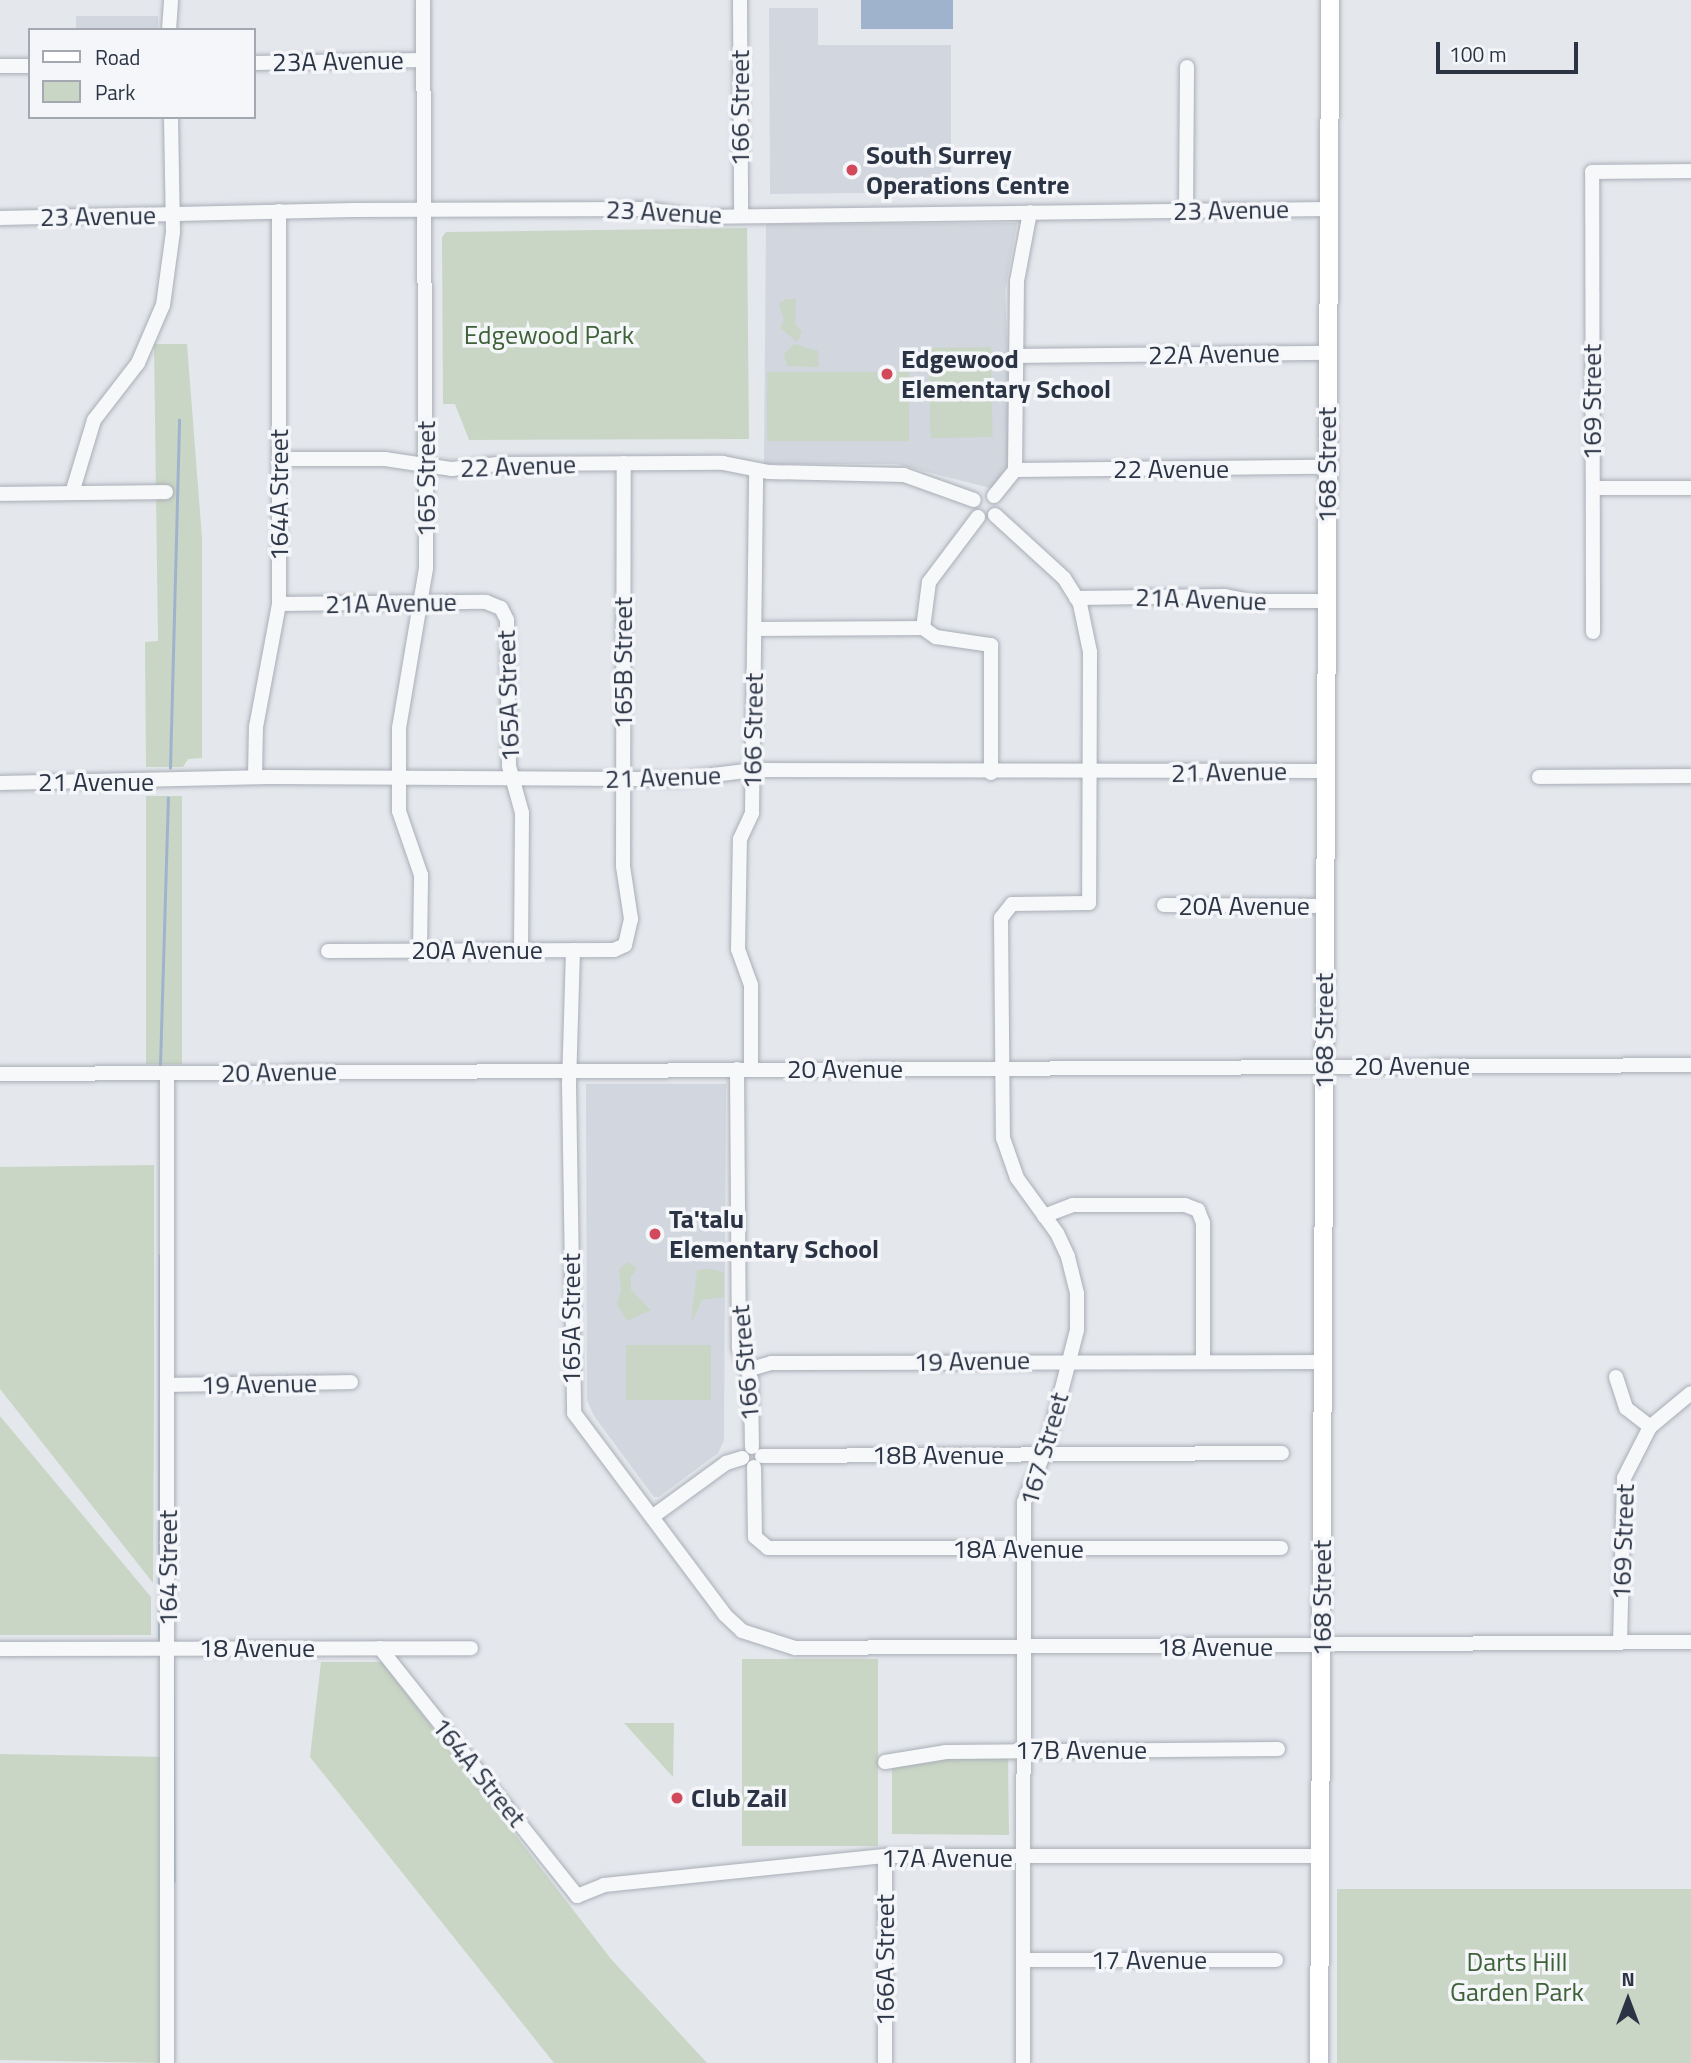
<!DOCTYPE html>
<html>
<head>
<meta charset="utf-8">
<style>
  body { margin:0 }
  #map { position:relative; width:1691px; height:2063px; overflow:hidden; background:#e4e7ec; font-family:"Titillium Web",sans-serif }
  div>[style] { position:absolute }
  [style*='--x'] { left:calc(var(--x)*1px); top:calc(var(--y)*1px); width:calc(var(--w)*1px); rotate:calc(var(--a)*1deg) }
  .built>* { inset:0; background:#d2d6de; transform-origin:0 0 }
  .green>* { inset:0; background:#c9d6c5; transform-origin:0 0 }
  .water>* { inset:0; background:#9fb4cc; transform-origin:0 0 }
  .stream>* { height:2.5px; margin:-1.25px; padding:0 1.25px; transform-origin:1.25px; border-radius:1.25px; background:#9fb4cc }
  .roads { filter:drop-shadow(0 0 2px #a9aeb7) drop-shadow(0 0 2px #a9aeb7) }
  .minor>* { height:14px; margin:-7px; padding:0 7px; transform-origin:7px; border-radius:7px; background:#f7f8fa }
  .major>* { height:18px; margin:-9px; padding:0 9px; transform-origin:9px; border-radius:9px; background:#fff }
  .dots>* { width:19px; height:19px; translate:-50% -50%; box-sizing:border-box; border:4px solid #f4f6f9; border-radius:50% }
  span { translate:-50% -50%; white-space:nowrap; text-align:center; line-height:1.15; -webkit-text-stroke:7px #f4f6f9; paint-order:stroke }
  .street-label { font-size:26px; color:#2b3445 }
  .poi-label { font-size:26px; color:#2b3445; font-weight:700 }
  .left { translate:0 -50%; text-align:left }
  .park-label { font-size:26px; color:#3f6138 }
  .legend { position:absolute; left:28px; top:28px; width:228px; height:91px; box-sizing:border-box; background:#f4f6f9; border:2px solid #a4a8b1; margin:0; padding:9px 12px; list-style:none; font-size:21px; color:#2b3445 }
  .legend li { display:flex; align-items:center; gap:14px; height:35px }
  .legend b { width:35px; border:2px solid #a4a8b1 }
  .north { position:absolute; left:1593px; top:1965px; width:70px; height:70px; -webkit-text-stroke:5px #f4f6f9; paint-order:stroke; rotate:0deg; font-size:19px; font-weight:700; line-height:28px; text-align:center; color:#2b3445 }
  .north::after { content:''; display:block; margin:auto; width:24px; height:32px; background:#2b3445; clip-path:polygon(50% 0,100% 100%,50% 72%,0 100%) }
  .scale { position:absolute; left:1436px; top:42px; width:142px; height:32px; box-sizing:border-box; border:4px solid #2b3445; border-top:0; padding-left:9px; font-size:21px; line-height:24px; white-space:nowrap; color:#2b3445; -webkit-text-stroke:5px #f4f6f9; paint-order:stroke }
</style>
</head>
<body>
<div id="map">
  <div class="built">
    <div style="clip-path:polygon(769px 8px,818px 8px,818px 45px,951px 45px,951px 177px,939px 179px,939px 192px,770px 194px)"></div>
    <div style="left:76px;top:16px;width:82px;height:14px"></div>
    <div style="clip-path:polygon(1017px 223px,1005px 291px,1012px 457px,994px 489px,896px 464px,764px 464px,766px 224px)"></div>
    <div style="clip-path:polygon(586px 1084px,726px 1084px,724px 1440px,718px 1453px,659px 1497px,654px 1497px,594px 1416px,587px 1400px)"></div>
  </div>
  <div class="green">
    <div style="clip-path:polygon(747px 228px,749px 439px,469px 440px,455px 404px,443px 404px,442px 237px,446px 232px)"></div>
    <div style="clip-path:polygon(786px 299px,796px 299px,795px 324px,802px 332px,797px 342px,780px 328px,784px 321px,779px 304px)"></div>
    <div style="clip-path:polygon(154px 344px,187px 344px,202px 538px,202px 758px,188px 759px,183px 767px,146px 767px,145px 642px,158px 641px)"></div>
    <div style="clip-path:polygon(794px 344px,818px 351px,819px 367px,787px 366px,784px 354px)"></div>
    <div style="left:991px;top:347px;width:90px;height:62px;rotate:89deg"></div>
    <div style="left:767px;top:372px;width:142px;height:69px"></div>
    <div style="left:146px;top:796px;width:36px;height:268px"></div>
    <div style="clip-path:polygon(154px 1165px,154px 1398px,153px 1583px,0 1389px,0 1167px)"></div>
    <div style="clip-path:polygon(629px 1262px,637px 1269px,631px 1276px,631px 1290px,651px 1310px,627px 1321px,617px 1304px,621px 1290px,619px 1269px)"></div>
    <div style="clip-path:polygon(711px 1269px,724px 1272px,724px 1297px,702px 1300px,691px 1323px,697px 1270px)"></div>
    <div style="left:711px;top:1345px;width:55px;height:85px;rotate:90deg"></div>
    <div style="clip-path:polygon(0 1416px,151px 1597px,151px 1635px,0 1635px)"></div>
    <div style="left:742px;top:1659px;width:136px;height:187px"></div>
    <div style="clip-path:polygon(321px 1662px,382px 1662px,611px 1959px,707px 2063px,554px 2063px,310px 1757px)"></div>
    <div style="clip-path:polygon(624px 1723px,674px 1723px,673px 1777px)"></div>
    <div style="left:168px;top:1757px;width:306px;height:168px;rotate:91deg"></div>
    <div style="clip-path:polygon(942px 1757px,1008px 1757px,1009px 1835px,892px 1834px,892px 1765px)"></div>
    <div style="left:1691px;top:1889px;width:174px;height:354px;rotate:90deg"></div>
  </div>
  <div class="water">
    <div style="left:861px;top:0;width:92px;height:29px"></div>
  </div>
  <div class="stream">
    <div style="--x:170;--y:768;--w:348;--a:-88.5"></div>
    <div style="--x:160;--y:1065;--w:267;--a:-88.3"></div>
    <div style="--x:159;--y:1640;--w:384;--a:-89.9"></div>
    <div style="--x:173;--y:1658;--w:223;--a:89.7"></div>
  </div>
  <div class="roads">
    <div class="minor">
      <div style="--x:740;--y:0;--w:216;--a:89.7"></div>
      <div style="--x:169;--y:30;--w:30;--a:-86"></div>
      <div style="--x:254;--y:63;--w:169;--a:-1"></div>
      <div style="--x:0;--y:66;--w:30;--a:0"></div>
      <div style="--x:1186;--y:211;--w:144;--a:-89.6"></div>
      <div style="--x:0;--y:218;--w:353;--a:-1.3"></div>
      <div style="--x:353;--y:210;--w:294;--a:-0.2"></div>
      <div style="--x:647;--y:209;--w:49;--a:9.5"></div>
      <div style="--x:695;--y:217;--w:633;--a:-0.72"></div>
      <div style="--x:1017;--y:356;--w:310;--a:-0.6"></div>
      <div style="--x:281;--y:459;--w:104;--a:0"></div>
      <div style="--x:385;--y:459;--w:68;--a:8.5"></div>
      <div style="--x:452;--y:469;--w:46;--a:-6.2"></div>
      <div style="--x:498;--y:464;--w:225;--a:-0.3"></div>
      <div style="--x:723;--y:463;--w:47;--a:11.1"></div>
      <div style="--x:769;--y:472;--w:135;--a:1.3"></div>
      <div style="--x:904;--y:475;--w:74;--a:19.7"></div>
      <div style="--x:1015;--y:470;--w:312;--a:-0.6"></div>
      <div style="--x:1593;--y:488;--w:98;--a:0"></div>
      <div style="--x:72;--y:493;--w:76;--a:-73.2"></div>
      <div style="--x:94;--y:420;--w:72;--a:-52.3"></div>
      <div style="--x:138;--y:363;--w:63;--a:-66.7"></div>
      <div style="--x:163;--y:305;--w:74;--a:-82.2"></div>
      <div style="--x:173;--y:232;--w:115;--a:-91"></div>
      <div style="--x:0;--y:494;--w:166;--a:-0.7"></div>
      <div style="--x:994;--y:496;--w:33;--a:-51"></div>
      <div style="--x:1015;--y:470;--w:189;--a:-89.4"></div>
      <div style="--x:1017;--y:281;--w:70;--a:-79.3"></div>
      <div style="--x:995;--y:515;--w:93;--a:42.4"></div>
      <div style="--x:1064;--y:578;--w:31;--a:58"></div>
      <div style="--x:1080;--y:604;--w:49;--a:78.2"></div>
      <div style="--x:1090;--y:652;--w:251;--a:90.2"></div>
      <div style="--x:1089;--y:903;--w:77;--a:179.3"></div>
      <div style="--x:1012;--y:904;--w:18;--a:128"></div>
      <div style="--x:1001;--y:918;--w:220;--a:89.5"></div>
      <div style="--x:1003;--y:1138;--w:42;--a:70.7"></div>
      <div style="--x:1017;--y:1178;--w:68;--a:54"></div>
      <div style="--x:1057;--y:1233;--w:26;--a:65"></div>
      <div style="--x:1068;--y:1257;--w:38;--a:76"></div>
      <div style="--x:1077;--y:1294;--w:36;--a:90"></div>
      <div style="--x:1077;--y:1330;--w:117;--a:104.4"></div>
      <div style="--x:1048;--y:1443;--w:64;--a:112.1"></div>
      <div style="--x:1024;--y:1502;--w:561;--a:90.1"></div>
      <div style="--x:978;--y:517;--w:81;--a:127"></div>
      <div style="--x:929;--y:582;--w:46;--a:97.4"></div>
      <div style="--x:923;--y:628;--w:16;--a:35"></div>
      <div style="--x:936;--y:637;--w:56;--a:8.3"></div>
      <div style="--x:991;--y:645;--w:128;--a:90"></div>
      <div style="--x:1076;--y:598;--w:149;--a:-0.8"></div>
      <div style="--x:1225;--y:596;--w:25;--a:11"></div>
      <div style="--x:1250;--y:601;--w:76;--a:0"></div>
      <div style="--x:279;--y:604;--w:207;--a:-0.6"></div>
      <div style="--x:486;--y:602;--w:16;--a:22"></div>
      <div style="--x:501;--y:608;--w:13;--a:63"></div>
      <div style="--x:507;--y:620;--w:146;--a:89.2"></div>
      <div style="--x:509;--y:766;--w:49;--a:74.5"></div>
      <div style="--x:522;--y:813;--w:137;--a:90.4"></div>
      <div style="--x:755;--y:629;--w:168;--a:-0.3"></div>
      <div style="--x:1593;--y:632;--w:460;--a:-90.1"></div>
      <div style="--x:1592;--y:172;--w:99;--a:-0.6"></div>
      <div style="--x:255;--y:777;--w:50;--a:-88.9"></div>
      <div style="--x:256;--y:727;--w:125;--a:-79.4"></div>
      <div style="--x:279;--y:604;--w:393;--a:-90"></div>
      <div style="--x:1539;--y:777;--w:152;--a:-0.4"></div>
      <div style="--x:0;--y:783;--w:269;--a:-1.3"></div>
      <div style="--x:269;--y:777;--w:412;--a:0.3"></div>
      <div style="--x:681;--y:779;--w:73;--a:-7.1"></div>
      <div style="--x:753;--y:770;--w:572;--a:0.1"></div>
      <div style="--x:1164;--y:905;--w:160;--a:0.4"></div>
      <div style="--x:573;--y:950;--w:134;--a:91.7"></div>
      <div style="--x:569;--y:1084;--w:329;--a:89.1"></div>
      <div style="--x:574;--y:1413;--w:252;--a:53.2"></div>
      <div style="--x:725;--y:1615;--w:23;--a:43"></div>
      <div style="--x:742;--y:1631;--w:56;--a:17.8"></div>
      <div style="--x:795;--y:1648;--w:896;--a:-0.38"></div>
      <div style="--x:328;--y:951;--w:286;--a:-0.2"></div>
      <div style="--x:614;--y:950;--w:12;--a:-24"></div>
      <div style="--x:625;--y:945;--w:27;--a:-77"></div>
      <div style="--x:631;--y:919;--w:54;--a:-98.6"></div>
      <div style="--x:623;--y:866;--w:403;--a:-89.9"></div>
      <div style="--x:420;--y:951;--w:76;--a:-89.2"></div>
      <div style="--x:421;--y:875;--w:68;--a:-109"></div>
      <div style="--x:399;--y:811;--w:83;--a:-90"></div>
      <div style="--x:399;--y:728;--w:162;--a:-80.4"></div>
      <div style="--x:426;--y:568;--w:568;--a:-90.3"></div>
      <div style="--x:737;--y:1069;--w:279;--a:89.6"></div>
      <div style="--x:739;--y:1348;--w:33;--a:69"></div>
      <div style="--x:751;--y:1379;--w:68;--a:89.2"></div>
      <div style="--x:751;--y:1069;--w:84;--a:-90"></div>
      <div style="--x:751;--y:985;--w:38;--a:-110"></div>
      <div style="--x:738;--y:949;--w:110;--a:-89"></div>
      <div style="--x:740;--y:839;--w:29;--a:-65"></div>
      <div style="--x:752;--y:813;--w:342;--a:-89.3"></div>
      <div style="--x:167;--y:1073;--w:990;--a:90"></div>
      <div style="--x:0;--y:1074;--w:1691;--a:-0.3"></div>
      <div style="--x:1044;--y:1216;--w:31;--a:-21"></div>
      <div style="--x:1073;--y:1205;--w:112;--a:0"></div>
      <div style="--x:1185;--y:1205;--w:14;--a:21"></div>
      <div style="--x:1198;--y:1210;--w:14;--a:69"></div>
      <div style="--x:1203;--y:1223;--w:139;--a:90"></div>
      <div style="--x:747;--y:1370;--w:25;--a:-16"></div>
      <div style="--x:771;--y:1363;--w:552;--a:-0.1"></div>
      <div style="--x:1616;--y:1377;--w:33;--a:72"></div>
      <div style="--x:1626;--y:1408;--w:31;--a:38"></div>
      <div style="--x:168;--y:1385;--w:183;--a:-0.9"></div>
      <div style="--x:762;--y:1456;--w:520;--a:-0.33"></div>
      <div style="--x:754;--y:1467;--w:70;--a:89.2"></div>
      <div style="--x:755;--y:1537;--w:17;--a:40"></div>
      <div style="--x:768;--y:1548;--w:513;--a:0"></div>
      <div style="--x:652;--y:1517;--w:92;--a:-36.1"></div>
      <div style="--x:726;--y:1463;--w:17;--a:-17"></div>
      <div style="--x:1620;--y:1643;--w:165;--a:-88.6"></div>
      <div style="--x:1624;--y:1478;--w:57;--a:-63"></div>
      <div style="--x:1650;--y:1427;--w:53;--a:-39.7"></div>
      <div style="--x:380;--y:1648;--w:317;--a:51.5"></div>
      <div style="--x:577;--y:1896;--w:29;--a:-22"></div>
      <div style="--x:604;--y:1885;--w:282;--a:-5.9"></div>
      <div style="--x:885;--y:1856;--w:436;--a:0"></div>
      <div style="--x:0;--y:1649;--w:471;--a:-0.1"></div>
      <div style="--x:885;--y:1762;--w:62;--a:-9.3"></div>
      <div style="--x:946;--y:1752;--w:332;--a:-0.5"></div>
      <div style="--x:885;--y:1856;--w:207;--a:90"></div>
      <div style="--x:1023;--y:1960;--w:253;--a:0"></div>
    </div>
    <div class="major">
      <div style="--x:1319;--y:2063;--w:2063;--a:-89.69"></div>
    </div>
  </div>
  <div class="dots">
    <div style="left:852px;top:170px;background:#d1495b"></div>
    <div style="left:887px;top:374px;background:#d1495b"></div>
    <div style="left:655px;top:1234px;background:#d1495b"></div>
    <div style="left:677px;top:1798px;background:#d1495b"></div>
  </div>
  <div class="street-label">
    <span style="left:338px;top:61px;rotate:-1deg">23A Avenue</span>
    <span style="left:740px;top:108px;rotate:-90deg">166 Street</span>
    <span style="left:1231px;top:210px;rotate:-1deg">23 Avenue</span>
    <span style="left:664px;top:212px;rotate:3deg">23 Avenue</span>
    <span style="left:98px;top:216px;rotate:-1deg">23 Avenue</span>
    <span style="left:1214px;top:354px;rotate:-1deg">22A Avenue</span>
    <span style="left:1592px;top:402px;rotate:-90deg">169 Street</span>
    <span style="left:1327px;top:465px;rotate:-90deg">168 Street</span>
    <span style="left:518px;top:466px;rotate:-2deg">22 Avenue</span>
    <span style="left:1171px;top:469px">22 Avenue</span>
    <span style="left:426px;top:479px;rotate:-90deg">165 Street</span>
    <span style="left:279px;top:495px;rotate:-90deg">164A Street</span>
    <span style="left:1201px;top:599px;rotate:2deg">21A Avenue</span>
    <span style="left:391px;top:603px;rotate:-1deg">21A Avenue</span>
    <span style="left:623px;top:663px;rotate:-90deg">165B Street</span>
    <span style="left:508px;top:696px;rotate:-92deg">165A Street</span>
    <span style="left:753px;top:731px;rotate:-89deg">166 Street</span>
    <span style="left:1229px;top:772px;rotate:-1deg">21 Avenue</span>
    <span style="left:663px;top:777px;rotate:-2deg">21 Avenue</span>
    <span style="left:96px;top:782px">21 Avenue</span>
    <span style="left:1244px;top:906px">20A Avenue</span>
    <span style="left:477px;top:950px">20A Avenue</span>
    <span style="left:1324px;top:1031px;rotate:-90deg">168 Street</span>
    <span style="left:1412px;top:1066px">20 Avenue</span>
    <span style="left:845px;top:1069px">20 Avenue</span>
    <span style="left:279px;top:1072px;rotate:-1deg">20 Avenue</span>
    <span style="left:571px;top:1319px;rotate:-90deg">165A Street</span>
    <span style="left:972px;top:1361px;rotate:-1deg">19 Avenue</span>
    <span style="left:745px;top:1363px;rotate:-95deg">166 Street</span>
    <span style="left:259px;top:1384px;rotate:-1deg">19 Avenue</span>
    <span style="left:1044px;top:1449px;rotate:-74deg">167 Street</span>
    <span style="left:938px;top:1455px">18B Avenue</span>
    <span style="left:1623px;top:1542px;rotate:-88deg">169 Street</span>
    <span style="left:1018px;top:1549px">18A Avenue</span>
    <span style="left:168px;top:1568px;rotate:-90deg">164 Street</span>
    <span style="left:1322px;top:1598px;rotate:-90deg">168 Street</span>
    <span style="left:1215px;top:1647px">18 Avenue</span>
    <span style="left:257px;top:1648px">18 Avenue</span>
    <span style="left:1081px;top:1750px">17B Avenue</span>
    <span style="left:479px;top:1772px;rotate:51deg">164A Street</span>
    <span style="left:947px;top:1858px">17A Avenue</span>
    <span style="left:885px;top:1960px;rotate:-90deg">166A Street</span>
    <span style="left:1149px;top:1960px">17 Avenue</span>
  </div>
  <div class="poi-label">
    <span class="left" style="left:866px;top:170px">South Surrey<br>Operations Centre</span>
    <span class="left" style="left:901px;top:374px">Edgewood<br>Elementary School</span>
    <span class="left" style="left:669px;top:1234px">Ta'talu<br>Elementary School</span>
    <span class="left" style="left:691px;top:1798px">Club Zail</span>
  </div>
  <div class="park-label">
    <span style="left:549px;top:335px">Edgewood Park</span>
    <span style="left:1517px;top:1977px">Darts Hill<br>Garden Park</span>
  </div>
  <ul class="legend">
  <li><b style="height:9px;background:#fff"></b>Road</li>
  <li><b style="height:19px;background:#c9d6c5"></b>Park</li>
  </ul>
  <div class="north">N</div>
  <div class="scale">100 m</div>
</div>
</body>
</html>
